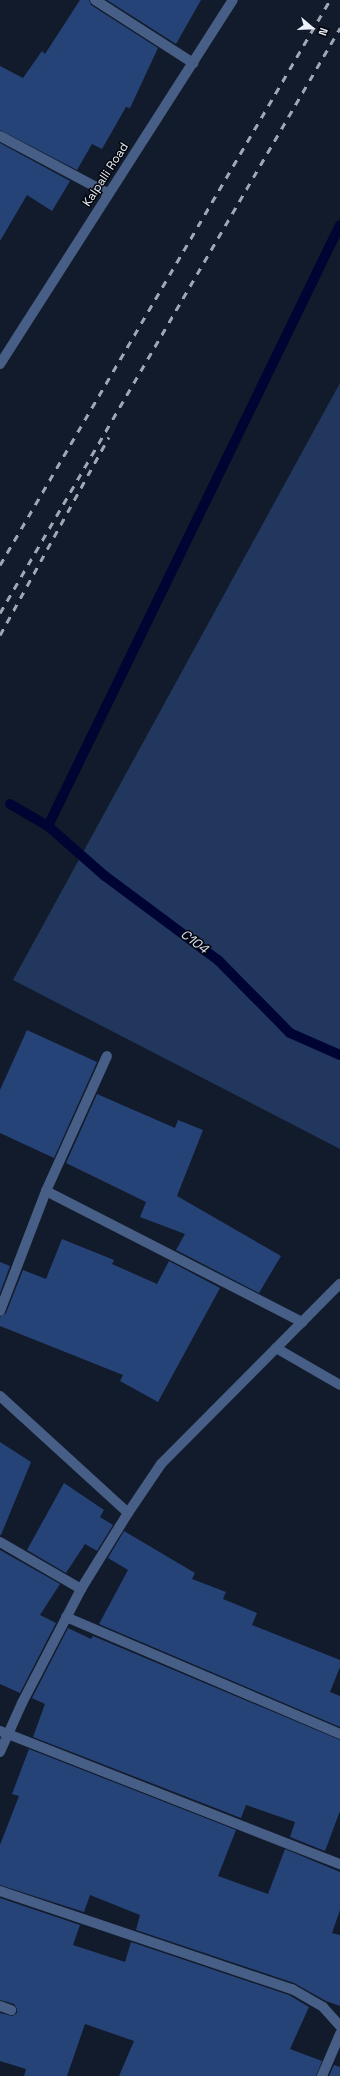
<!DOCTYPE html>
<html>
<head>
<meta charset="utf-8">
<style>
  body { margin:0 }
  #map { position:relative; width:340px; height:2076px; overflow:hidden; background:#121b2b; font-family:"Space Grotesk",sans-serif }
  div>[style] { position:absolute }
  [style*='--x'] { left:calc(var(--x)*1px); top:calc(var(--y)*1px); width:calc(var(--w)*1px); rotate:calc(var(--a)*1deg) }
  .green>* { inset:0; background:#22375d }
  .stream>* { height:10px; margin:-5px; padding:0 5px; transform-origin:5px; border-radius:5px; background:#000433 }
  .building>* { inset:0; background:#264377 }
  .minor>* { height:10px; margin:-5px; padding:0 5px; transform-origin:5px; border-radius:5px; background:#475e86 }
  .tertiary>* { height:10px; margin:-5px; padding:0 5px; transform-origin:5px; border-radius:5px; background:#475e86 }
  .rail>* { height:3px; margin-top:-1.5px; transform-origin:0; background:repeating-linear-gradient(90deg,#a0a8b5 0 7px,transparent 0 14px) }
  span { translate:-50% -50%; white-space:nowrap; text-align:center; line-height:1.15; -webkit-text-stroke:3px #04060c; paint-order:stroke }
  .street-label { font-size:12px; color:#eaf1fc }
  .water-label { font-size:13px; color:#d6e0f0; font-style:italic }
  .north { position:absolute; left:292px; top:8px; width:40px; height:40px; -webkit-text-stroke:3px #04060c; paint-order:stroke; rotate:109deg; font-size:11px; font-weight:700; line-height:16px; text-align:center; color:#eaf1fc }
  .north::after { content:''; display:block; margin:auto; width:14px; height:18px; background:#eaf1fc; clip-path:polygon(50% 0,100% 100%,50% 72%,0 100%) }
</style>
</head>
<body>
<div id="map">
  <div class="green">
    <div style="clip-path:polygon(340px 383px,340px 1149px,13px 980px)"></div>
  </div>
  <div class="stream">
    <div style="--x:10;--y:804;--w:44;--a:30.1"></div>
    <div style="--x:48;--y:826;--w:668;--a:-64.09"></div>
    <div style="--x:48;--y:826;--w:76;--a:41.3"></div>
    <div style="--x:105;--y:876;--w:142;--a:36.7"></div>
    <div style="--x:219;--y:961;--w:101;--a:45.4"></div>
    <div style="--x:290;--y:1033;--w:55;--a:23.7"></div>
  </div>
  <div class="building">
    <div style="clip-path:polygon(80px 0,89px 0,91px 5px,158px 48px,130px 108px,126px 107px,102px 149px,92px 144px,77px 170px,0 130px,0 66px,23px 78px,42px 51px,45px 54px)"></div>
    <div style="clip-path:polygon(107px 0,201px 0,176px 44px)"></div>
    <div style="clip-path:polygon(0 143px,70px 181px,52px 211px,27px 195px,0 241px)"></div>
    <div style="clip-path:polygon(27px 1030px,97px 1062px,54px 1158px,0 1133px,0 1090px)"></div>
    <div style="clip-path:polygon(97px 1094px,175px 1128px,178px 1120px,203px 1130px,177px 1196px,281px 1256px,259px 1293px,176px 1250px,185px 1234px,140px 1217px,146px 1202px,66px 1163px)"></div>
    <div style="clip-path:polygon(62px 1239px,114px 1260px,112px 1264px,157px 1284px,169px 1261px,220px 1288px,158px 1402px,120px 1381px,123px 1375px,0 1326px,0 1317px,6px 1313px,23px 1270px,46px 1279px)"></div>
    <div style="clip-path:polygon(0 1262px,10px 1266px,0 1293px)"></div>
    <div style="clip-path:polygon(0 1442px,31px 1462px,1px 1535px,0 1535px)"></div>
    <div style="clip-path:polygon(64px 1483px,104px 1510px,100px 1517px,113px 1525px,97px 1551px,85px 1544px,66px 1573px,27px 1550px)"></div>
    <div style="clip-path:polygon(124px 1531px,195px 1573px,192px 1579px,226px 1592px,223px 1599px,257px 1613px,252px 1625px,340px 1660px,340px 1667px,330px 1692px,340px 1696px,340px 1727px,99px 1624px,128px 1570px,108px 1558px)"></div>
    <div style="clip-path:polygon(0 1550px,60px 1584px,40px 1615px,56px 1623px,20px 1693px,0 1684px)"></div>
    <div style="clip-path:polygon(68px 1628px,91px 1639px,93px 1636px,340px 1740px,340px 1811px,325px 1851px,290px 1837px,295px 1822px,246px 1805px,241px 1818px,33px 1737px,45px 1704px,32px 1698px)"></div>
    <div style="clip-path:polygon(29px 1749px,236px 1830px,218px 1876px,268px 1894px,285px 1849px,340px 1872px,340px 1910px,332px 1933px,340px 1935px,340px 2006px,326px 2001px,294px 1983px,136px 1930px,140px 1915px,90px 1895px,84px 1912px,0 1885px,0 1845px,19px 1796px,12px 1794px)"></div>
    <div style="clip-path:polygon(0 1898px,80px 1925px,73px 1945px,125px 1962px,131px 1942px,289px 1995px,309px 2007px,290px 2049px,322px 2061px,316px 2076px,119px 2076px,134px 2041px,85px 2024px,67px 2076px,24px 2076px,26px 2069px,0 2061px,0 2013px,12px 2016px,17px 2013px,17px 2009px,14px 2004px,0 2000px)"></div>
    <div style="clip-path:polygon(334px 2065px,340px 2067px,340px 2076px,329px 2076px)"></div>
  </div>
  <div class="minor">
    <div style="--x:95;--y:0;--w:117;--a:32.7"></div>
    <div style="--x:0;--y:136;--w:123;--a:28"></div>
    <div style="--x:46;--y:1191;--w:148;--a:-65.7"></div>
    <div style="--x:0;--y:1311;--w:129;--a:-69"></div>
    <div style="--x:46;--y:1191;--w:288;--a:27.1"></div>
    <div style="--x:276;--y:1348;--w:74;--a:30"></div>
    <div style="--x:0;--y:1396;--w:173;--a:42.4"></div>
    <div style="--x:0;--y:1542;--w:94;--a:30.1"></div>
    <div style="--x:66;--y:1617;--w:298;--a:23.1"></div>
    <div style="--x:0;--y:1731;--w:365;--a:21.4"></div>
    <div style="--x:0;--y:1752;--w:54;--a:-65.8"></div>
    <div style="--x:22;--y:1703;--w:128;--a:-62.6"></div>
    <div style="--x:81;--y:1589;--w:89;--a:-58.3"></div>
    <div style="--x:128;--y:1513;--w:59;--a:-56"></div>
    <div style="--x:161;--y:1464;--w:254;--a:-45.2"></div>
    <div style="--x:0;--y:1891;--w:308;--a:18.6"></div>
    <div style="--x:292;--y:1989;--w:36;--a:30"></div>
    <div style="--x:323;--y:2007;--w:25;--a:48"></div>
    <div style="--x:0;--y:2006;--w:12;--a:20"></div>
    <div style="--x:322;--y:2076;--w:46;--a:-66.8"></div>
  </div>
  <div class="tertiary">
    <div style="--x:0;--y:364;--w:432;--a:-57.4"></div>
  </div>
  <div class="rail">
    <div style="--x:0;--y:565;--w:654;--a:-59.71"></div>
    <div style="--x:0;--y:613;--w:677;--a:-59.83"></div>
    <div style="--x:0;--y:635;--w:226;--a:-61.2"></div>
  </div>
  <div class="street-label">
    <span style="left:106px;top:175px;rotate:-57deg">Kalpalli Road</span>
  </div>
  <div class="water-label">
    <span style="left:194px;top:942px;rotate:37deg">C104</span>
  </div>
  <div class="north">N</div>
</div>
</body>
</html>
